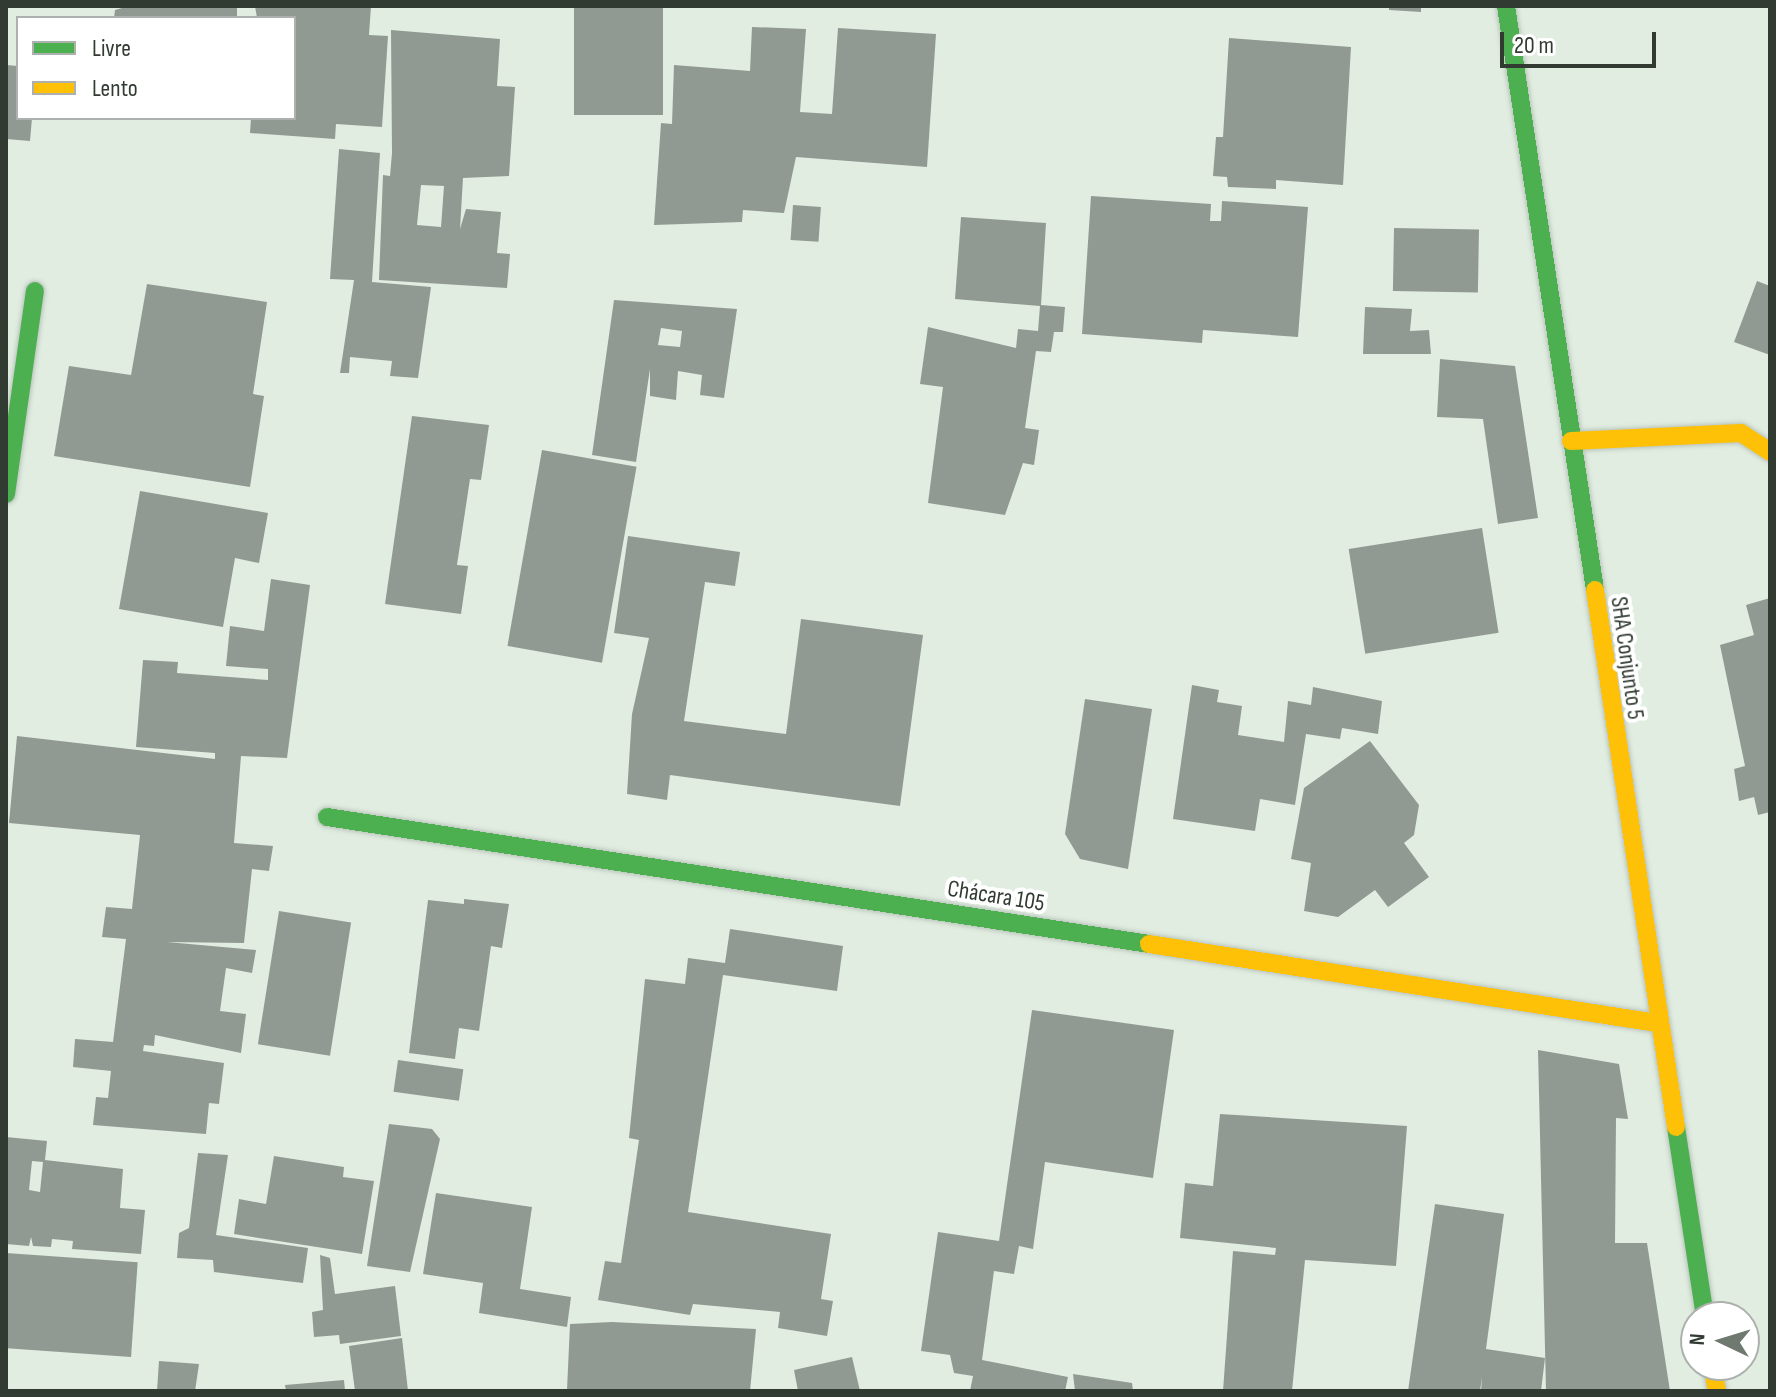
<!DOCTYPE html>
<html>
<head>
<meta charset="utf-8">
<style>
  body { margin:0 }
  #map { position:relative; width:1776px; height:1397px; overflow:hidden; background:#e1ede1; font-family:"Sofia Sans Condensed",sans-serif }
  div>[style] { position:absolute }
  [style*='--x'] { left:calc(var(--x)*1px); top:calc(var(--y)*1px); width:calc(var(--w)*1px); rotate:calc(var(--a)*1deg) }
  .building>* { inset:0; background:#919a92; transform-origin:0 0 }
  .roads { filter:drop-shadow(0 0 2px #bac4bb) drop-shadow(0 0 2px #bac4bb) }
  .fast>* { height:18px; margin:-9px; padding:0 9px; transform-origin:9px; border-radius:9px; background:#4caf50 }
  .slow>* { height:18px; margin:-9px; padding:0 9px; transform-origin:9px; border-radius:9px; background:#ffc107 }
  span { translate:-50% -50%; white-space:nowrap; text-align:center; line-height:1.15; -webkit-text-stroke:8px #fff; paint-order:stroke }
  .street-label { font-size:24px; color:#313b32 }
  .frame { position:absolute; inset:0; border:8px solid #313b32; pointer-events:none }
  .legend { position:absolute; left:16px; top:16px; width:280px; height:104px; box-sizing:border-box; background:#fff; border:2px solid #adb1ad; margin:0; padding:10px 14px; list-style:none; font-size:24px; color:#313b32 }
  .legend li { display:flex; align-items:center; gap:16px; height:40px }
  .legend b { width:40px; border:2px solid #adb1ad }
  .north { position:absolute; left:1680px; top:1301px; width:80px; height:80px; box-sizing:border-box; background:#fff; border:2px solid #adb1ad; border-radius:50%; rotate:274deg; font-size:22px; font-weight:700; line-height:32px; text-align:center; color:#313b32 }
  .north::after { content:''; display:block; margin:auto; width:28px; height:36px; background:#6f796f; clip-path:polygon(50% 0,100% 100%,50% 72%,0 100%) }
  .scale { position:absolute; left:1500px; top:32px; width:156px; height:36px; box-sizing:border-box; border:4px solid #313b32; border-top:0; padding-left:10px; font-size:24px; line-height:28px; white-space:nowrap; color:#313b32; -webkit-text-stroke:6px #fff; paint-order:stroke }
</style>
</head>
<body>
<div id="map">
  <div class="building">
    <div style="clip-path:polygon(129px 6px,237px 6px,237px 18px,114px 18px,115px 10px)"></div>
    <div style="clip-path:polygon(255px 6px,371px 6px,369px 35px,388px 36px,382px 127px,336px 124px,335px 139px,250px 133px,251px 118px,294px 118px,294px 18px,257px 18px)"></div>
    <div style="left:574px;top:6px;width:89px;height:109px"></div>
    <div style="clip-path:polygon(1389px 6px,1421px 6px,1421px 12px,1389px 10px)"></div>
    <div style="clip-path:polygon(752px 27px,806px 29px,800px 112px,832px 114px,838px 28px,936px 34px,927px 167px,796px 157px,784px 213px,743px 210px,742px 222px,654px 225px,661px 123px,672px 124px,674px 65px,750px 71px)"></div>
    <div style="clip-path:polygon(evenodd,391px 30px,500px 39px,497px 86px,515px 87px,509px 176px,463px 178px,460px 229px,466px 209px,501px 212px,497px 253px,510px 254px,507px 288px,379px 280px,383px 175px,390px 176px,392px 153px,391px 30px,421px 185px,444px 186px,441px 227px,417px 225px,421px 185px)"></div>
    <div style="clip-path:polygon(1229px 38px,1351px 47px,1343px 185px,1276px 180px,1276px 189px,1228px 187px,1227px 177px,1213px 176px,1216px 137px,1223px 137px)"></div>
    <div style="clip-path:polygon(6px 65px,18px 66px,18px 118px,32px 118px,30px 141px,6px 139px)"></div>
    <div style="clip-path:polygon(339px 149px,380px 153px,372px 282px,431px 287px,418px 378px,390px 376px,392px 361px,350px 357px,349px 373px,340px 373px,354px 280px,330px 279px)"></div>
    <div style="clip-path:polygon(1091px 196px,1211px 204px,1210px 221px,1221px 221px,1222px 201px,1308px 207px,1298px 337px,1203px 330px,1202px 343px,1082px 334px)"></div>
    <div style="left:793px;top:205px;width:28px;height:35px;rotate:4deg"></div>
    <div style="clip-path:polygon(961px 217px,1046px 223px,1041px 305px,1065px 307px,1063px 332px,1054px 332px,1051px 352px,1036px 351px,1025px 428px,1039px 430px,1034px 465px,1023px 463px,1005px 515px,928px 503px,943px 387px,920px 384px,928px 327px,1016px 348px,1018px 329px,1038px 331px,1040px 306px,955px 299px)"></div>
    <div style="left:1394px;top:228px;width:85px;height:63px;rotate:1deg"></div>
    <div style="clip-path:polygon(1757px 281px,1770px 286px,1770px 355px,1734px 342px)"></div>
    <div style="clip-path:polygon(147px 284px,267px 302px,253px 394px,264px 396px,250px 487px,54px 456px,69px 366px,131px 375px)"></div>
    <div style="clip-path:polygon(evenodd,614px 300px,737px 309px,724px 398px,700px 395px,702px 375px,678px 371px,676px 400px,650px 396px,650px 369px,636px 462px,592px 455px,614px 300px,661px 328px,682px 331px,680px 347px,658px 345px,661px 328px)"></div>
    <div style="clip-path:polygon(1365px 307px,1412px 309px,1410px 331px,1429px 330px,1431px 354px,1363px 354px)"></div>
    <div style="clip-path:polygon(1440px 359px,1515px 366px,1538px 518px,1498px 524px,1483px 419px,1437px 417px)"></div>
    <div style="clip-path:polygon(412px 416px,489px 425px,481px 480px,470px 479px,457px 565px,468px 566px,461px 614px,385px 604px)"></div>
    <div style="left:542px;top:450px;width:96px;height:199px;rotate:10deg"></div>
    <div style="clip-path:polygon(140px 491px,268px 513px,259px 563px,235px 558px,223px 627px,119px 609px)"></div>
    <div style="left:1482px;top:528px;width:106px;height:135px;rotate:81deg"></div>
    <div style="clip-path:polygon(628px 536px,740px 552px,735px 586px,705px 582px,684px 721px,786px 734px,801px 619px,923px 635px,900px 806px,670px 775px,667px 800px,627px 794px,632px 714px,649px 638px,614px 633px)"></div>
    <div style="clip-path:polygon(271px 579px,310px 585px,287px 758px,241px 756px,234px 843px,273px 846px,269px 871px,252px 869px,244px 943px,167px 942px,256px 950px,252px 973px,226px 968px,220px 1011px,246px 1014px,241px 1053px,155px 1035px,154px 1046px,144px 1045px,143px 1051px,224px 1063px,219px 1104px,209px 1103px,206px 1134px,93px 1125px,96px 1097px,108px 1098px,111px 1071px,73px 1067px,75px 1039px,113px 1042px,126px 939px,102px 937px,106px 907px,132px 909px,140px 835px,9px 823px,17px 736px,215px 759px,215px 753px,136px 747px,143px 660px,178px 662px,177px 673px,268px 680px,268px 669px,226px 666px,230px 626px,264px 631px)"></div>
    <div style="clip-path:polygon(1770px 598px,1770px 812px,1758px 815px,1754px 797px,1739px 801px,1734px 769px,1745px 766px,1720px 645px,1754px 635px,1746px 605px)"></div>
    <div style="clip-path:polygon(1192px 685px,1219px 690px,1217px 702px,1242px 706px,1238px 735px,1284px 742px,1288px 701px,1311px 705px,1313px 687px,1382px 701px,1378px 734px,1342px 728px,1340px 739px,1306px 734px,1295px 805px,1260px 799px,1255px 831px,1173px 819px)"></div>
    <div style="clip-path:polygon(1085px 699px,1152px 709px,1128px 869px,1080px 859px,1065px 834px)"></div>
    <div style="clip-path:polygon(1370px 741px,1419px 805px,1414px 835px,1404px 843px,1429px 877px,1388px 907px,1375px 890px,1338px 917px,1304px 911px,1311px 863px,1291px 859px,1304px 788px)"></div>
    <div style="clip-path:polygon(464px 899px,509px 904px,502px 948px,491px 946px,479px 1031px,459px 1028px,455px 1059px,409px 1053px,428px 900px,464px 904px)"></div>
    <div style="left:279px;top:911px;width:73px;height:135px;rotate:9deg"></div>
    <div style="clip-path:polygon(730px 929px,843px 946px,837px 991px,723px 975px,688px 1212px,831px 1234px,821px 1299px,833px 1301px,827px 1336px,778px 1328px,780px 1312px,693px 1304px,690px 1315px,598px 1300px,605px 1261px,621px 1263px,639px 1140px,629px 1138px,645px 979px,685px 984px,688px 958px,725px 963px)"></div>
    <div style="clip-path:polygon(1032px 1010px,1174px 1030px,1153px 1178px,1045px 1162px,1033px 1249px,1019px 1246px,1014px 1274px,994px 1271px,982px 1360px,1068px 1377px,1065px 1391px,970px 1391px,973px 1376px,954px 1373px,950px 1355px,921px 1351px,938px 1232px,999px 1241px)"></div>
    <div style="clip-path:polygon(1538px 1050px,1619px 1064px,1628px 1119px,1616px 1118px,1615px 1243px,1647px 1243px,1670px 1391px,1546px 1391px)"></div>
    <div style="left:398px;top:1060px;width:66px;height:32px;rotate:8deg"></div>
    <div style="clip-path:polygon(1220px 1114px,1407px 1126px,1396px 1266px,1305px 1260px,1292px 1391px,1223px 1391px,1233px 1251px,1275px 1255px,1276px 1248px,1180px 1238px,1185px 1183px,1213px 1186px)"></div>
    <div style="clip-path:polygon(389px 1124px,432px 1129px,440px 1139px,410px 1272px,367px 1266px)"></div>
    <div style="clip-path:polygon(evenodd,6px 1137px,47px 1141px,45px 1160px,123px 1169px,120px 1208px,145px 1210px,141px 1254px,72px 1249px,73px 1241px,52px 1239px,51px 1247px,33px 1246px,31px 1237px,29px 1246px,6px 1244px,6px 1137px,32px 1161px,43px 1162px,40px 1192px,29px 1190px,32px 1161px)"></div>
    <div style="clip-path:polygon(198px 1153px,228px 1155px,216px 1235px,308px 1248px,303px 1283px,214px 1272px,213px 1260px,177px 1258px,179px 1233px,189px 1228px)"></div>
    <div style="clip-path:polygon(274px 1156px,344px 1167px,343px 1177px,374px 1181px,362px 1254px,234px 1234px,239px 1199px,266px 1204px)"></div>
    <div style="clip-path:polygon(436px 1193px,532px 1207px,520px 1289px,571px 1297px,567px 1327px,479px 1313px,483px 1283px,423px 1274px)"></div>
    <div style="clip-path:polygon(1435px 1204px,1504px 1214px,1486px 1349px,1545px 1358px,1541px 1391px,1481px 1391px,1482px 1377px,1480px 1391px,1408px 1391px)"></div>
    <div style="left:6px;top:1253px;width:132px;height:95px;rotate:4deg"></div>
    <div style="clip-path:polygon(320px 1255px,330px 1258px,335px 1294px,395px 1286px,401px 1336px,340px 1344px,339px 1335px,314px 1337px,312px 1312px,323px 1310px)"></div>
    <div style="clip-path:polygon(612px 1322px,756px 1329px,750px 1391px,567px 1390px,570px 1324px)"></div>
    <div style="clip-path:polygon(402px 1338px,408px 1391px,355px 1391px,349px 1346px)"></div>
    <div style="clip-path:polygon(852px 1357px,860px 1391px,798px 1391px,794px 1370px)"></div>
    <div style="clip-path:polygon(159px 1361px,199px 1364px,195px 1391px,157px 1391px)"></div>
    <div style="clip-path:polygon(1073px 1374px,1132px 1383px,1133px 1391px,1075px 1391px)"></div>
    <div style="clip-path:polygon(344px 1380px,345px 1391px,286px 1391px,285px 1385px)"></div>
  </div>
  <div class="roads">
    <div class="fast">
      <div style="--x:1506;--y:6;--w:591;--a:81.33"></div>
      <div style="--x:6;--y:494;--w:205;--a:-81.9"></div>
      <div style="--x:327;--y:817;--w:832;--a:8.78"></div>
      <div style="--x:1676;--y:1127;--w:192;--a:81.3"></div>
    </div>
    <div class="slow">
      <div style="--x:1571;--y:441;--w:170;--a:-2.7"></div>
      <div style="--x:1741;--y:433;--w:35;--a:33"></div>
      <div style="--x:1595;--y:590;--w:543;--a:81.42"></div>
      <div style="--x:1149;--y:944;--w:514;--a:8.84"></div>
      <div style="--x:1712;--y:1365;--w:26;--a:79"></div>
    </div>
  </div>
  <div class="street-label">
    <span style="left:1627px;top:658px;rotate:82deg">SHA Conjunto 5</span>
    <span style="left:996px;top:896px;rotate:9deg">Chácara 105</span>
  </div>
  <div class="frame"></div>
  <ul class="legend">
  <li><b style="height:10px;background:#4caf50"></b>Livre</li>
  <li><b style="height:10px;background:#ffc107"></b>Lento</li>
  </ul>
  <div class="north">N</div>
  <div class="scale">20 m</div>
</div>
</body>
</html>
